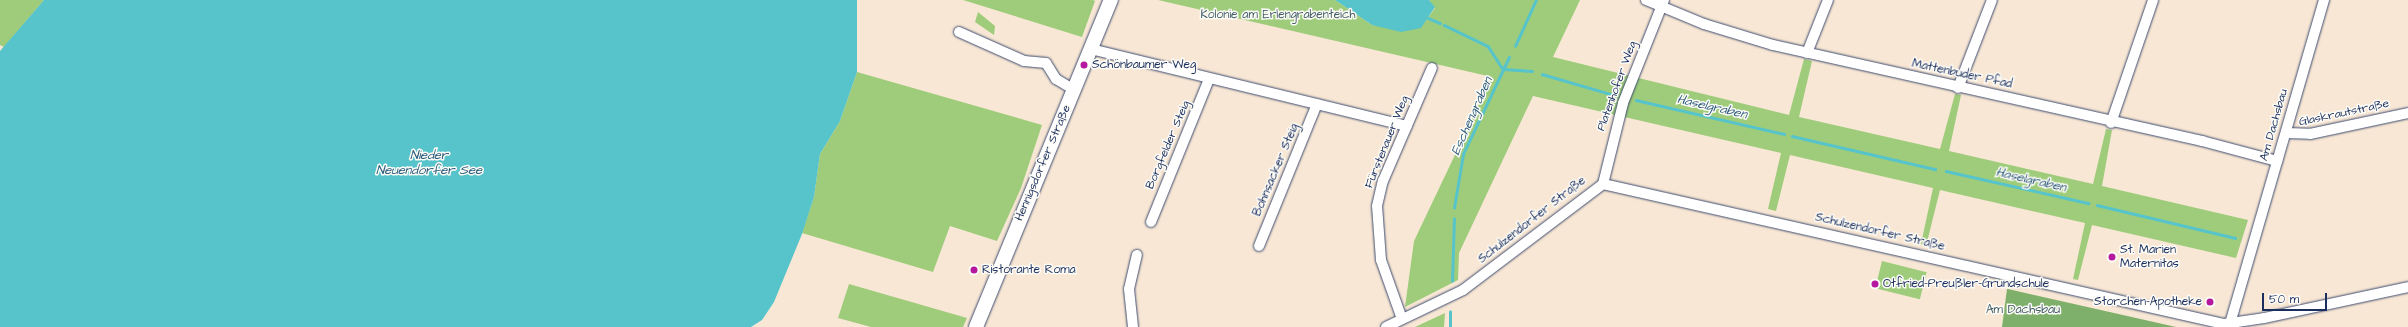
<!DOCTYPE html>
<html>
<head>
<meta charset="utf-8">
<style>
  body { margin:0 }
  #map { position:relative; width:2408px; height:327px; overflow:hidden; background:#f8e7d4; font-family:"Architects Daughter",sans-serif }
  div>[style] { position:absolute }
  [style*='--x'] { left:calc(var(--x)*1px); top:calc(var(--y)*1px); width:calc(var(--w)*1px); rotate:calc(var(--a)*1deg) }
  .green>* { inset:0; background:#9ecc7b; transform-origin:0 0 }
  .forest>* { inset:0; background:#7eb06b }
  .water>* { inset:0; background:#56c4ca }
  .stream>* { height:2.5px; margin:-1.25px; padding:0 1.25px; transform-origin:1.25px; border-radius:1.25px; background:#56c4ca }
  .roads { filter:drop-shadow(0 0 1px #3c4b70) drop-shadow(0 0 1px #3c4b70) }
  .street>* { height:10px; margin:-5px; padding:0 5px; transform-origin:5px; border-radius:5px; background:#fff }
  .secondary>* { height:14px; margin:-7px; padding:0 7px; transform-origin:7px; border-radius:7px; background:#fff }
  .dots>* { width:11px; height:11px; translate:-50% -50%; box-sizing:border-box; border:2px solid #fdfcf7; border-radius:50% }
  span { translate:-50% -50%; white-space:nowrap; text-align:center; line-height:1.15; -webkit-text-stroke:3px #fdfcf7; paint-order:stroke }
  .park-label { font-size:12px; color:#425e67 }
  .poi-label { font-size:12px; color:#1b2f5e }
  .left { translate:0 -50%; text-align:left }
  .right { translate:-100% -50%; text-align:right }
  .street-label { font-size:12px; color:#1b2f5e }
  .water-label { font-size:13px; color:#2d5c7e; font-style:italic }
  .scale { position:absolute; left:2262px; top:293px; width:65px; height:18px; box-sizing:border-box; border:2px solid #1b2f5e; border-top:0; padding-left:5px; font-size:12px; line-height:14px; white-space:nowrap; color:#1b2f5e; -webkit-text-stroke:3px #fdfcf7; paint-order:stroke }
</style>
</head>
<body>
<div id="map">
  <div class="green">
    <div style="clip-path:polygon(0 0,44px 0,4px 47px,0 45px)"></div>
    <div style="clip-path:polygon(963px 0,1093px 0,1095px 1px,1082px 37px)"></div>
    <div style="clip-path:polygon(1158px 0,1335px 0,1372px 25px,1421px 27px,1435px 8px,1429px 0,1580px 0,1553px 57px,1789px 115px,1804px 59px,1812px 61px,1799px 117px,1940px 149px,1955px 94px,1961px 95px,1949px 151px,2093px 184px,2106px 129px,2112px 130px,2102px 186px,2248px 220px,2236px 258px,2092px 225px,2078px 280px,2073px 279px,2085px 223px,1940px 190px,1926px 246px,1921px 244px,1933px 188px,1790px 155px,1776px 211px,1768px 209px,1781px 153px,1533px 96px,1459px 253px,1458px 280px,1405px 307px,1414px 241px,1492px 77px)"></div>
    <div style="clip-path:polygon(978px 12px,995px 26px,994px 35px,975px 22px)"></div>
    <div style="clip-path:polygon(857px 72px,1042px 125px,1021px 188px,997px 241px,950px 226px,933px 272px,802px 233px,814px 197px,820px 154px,840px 121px)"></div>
    <div style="left:1882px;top:261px;width:46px;height:28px;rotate:14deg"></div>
    <div style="clip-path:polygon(849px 284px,967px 318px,963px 327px,871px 327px,838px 318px)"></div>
    <div style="clip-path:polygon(1445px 313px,1444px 327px,1415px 327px)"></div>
  </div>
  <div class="forest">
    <div style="clip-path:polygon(2007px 289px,2008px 289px,2176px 327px,2002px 327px)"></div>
  </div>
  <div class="water">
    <div style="clip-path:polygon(44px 0,857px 0,857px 72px,840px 121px,820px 154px,814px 197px,802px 234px,774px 302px,762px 320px,751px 327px,0 327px,0 51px)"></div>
    <div style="clip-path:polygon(1335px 0,1429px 0,1435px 7px,1421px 28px,1401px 32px,1372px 25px)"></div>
  </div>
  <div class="stream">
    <div style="--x:1428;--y:18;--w:13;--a:23"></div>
    <div style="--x:1444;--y:25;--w:49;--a:25.5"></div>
    <div style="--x:1488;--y:46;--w:27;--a:57"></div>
    <div style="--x:1503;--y:69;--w:29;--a:4"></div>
    <div style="--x:1515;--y:46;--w:51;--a:-65.5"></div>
    <div style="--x:1542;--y:74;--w:75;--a:16.3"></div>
    <div style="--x:1636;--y:100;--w:152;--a:12.9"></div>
    <div style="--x:1792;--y:136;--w:147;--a:13"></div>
    <div style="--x:1946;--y:171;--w:146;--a:12.7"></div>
    <div style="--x:2097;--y:205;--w:142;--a:13.4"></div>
    <div style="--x:1454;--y:208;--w:55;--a:-80.5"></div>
    <div style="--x:1463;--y:154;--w:107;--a:-64.6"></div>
    <div style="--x:1452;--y:281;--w:62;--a:-88.2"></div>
    <div style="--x:1450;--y:327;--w:15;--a:-90"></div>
  </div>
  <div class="roads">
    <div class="street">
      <div style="--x:1646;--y:0;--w:63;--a:22.5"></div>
      <div style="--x:1704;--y:24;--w:72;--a:16.9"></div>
      <div style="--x:1773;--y:45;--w:440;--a:12.6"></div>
      <div style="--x:2202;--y:141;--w:78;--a:14.9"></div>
      <div style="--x:959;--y:32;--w:71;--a:24"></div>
      <div style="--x:1024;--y:61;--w:22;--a:5"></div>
      <div style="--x:1046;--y:63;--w:19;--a:58"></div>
      <div style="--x:1056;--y:79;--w:21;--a:31"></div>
      <div style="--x:1091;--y:49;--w:325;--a:13.7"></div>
      <div style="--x:1807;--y:53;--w:57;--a:-68.4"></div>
      <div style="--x:1958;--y:88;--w:94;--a:-68.9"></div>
      <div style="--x:2111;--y:123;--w:130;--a:-71.1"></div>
      <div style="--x:2286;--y:133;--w:24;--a:2"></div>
      <div style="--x:2310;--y:134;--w:100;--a:-12.1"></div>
      <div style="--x:1603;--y:184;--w:83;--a:-76.1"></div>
      <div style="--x:1623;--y:103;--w:111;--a:-68.3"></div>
      <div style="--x:1151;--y:222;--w:154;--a:-67.9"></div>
      <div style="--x:1259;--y:246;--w:153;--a:-67.8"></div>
      <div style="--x:1402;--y:319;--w:63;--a:-109.6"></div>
      <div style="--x:1381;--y:260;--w:54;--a:-94.2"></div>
      <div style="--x:1377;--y:206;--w:26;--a:-77"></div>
      <div style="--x:1383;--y:181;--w:123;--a:-66.6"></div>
      <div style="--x:1133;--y:327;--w:38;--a:-96"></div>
      <div style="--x:1129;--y:289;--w:35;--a:-77"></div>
      <div style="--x:1386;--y:327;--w:85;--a:-25.7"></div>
      <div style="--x:1463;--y:290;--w:176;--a:-37.1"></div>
      <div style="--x:1603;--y:184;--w:637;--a:12.7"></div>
      <div style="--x:2224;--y:324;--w:40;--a:-8.5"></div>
      <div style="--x:2264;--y:318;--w:147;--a:-12.1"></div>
      <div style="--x:2229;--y:327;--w:341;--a:-73.8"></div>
    </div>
    <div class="secondary">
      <div style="--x:976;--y:327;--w:354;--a:-67.6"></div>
    </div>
  </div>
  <div class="dots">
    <div style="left:1084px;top:65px;background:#b5179e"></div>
    <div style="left:2112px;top:257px;background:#b5179e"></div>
    <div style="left:974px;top:270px;background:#b5179e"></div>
    <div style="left:1875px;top:284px;background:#b5179e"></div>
    <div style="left:2210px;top:302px;background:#b5179e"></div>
  </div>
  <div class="park-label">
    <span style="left:1278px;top:15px">Kolonie am Erlengrabenteich</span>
    <span style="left:2023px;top:310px">Am Dachsbau</span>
  </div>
  <div class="poi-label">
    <span class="left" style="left:1092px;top:65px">Schönbaumer Weg</span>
    <span class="left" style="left:2120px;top:257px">St. Marien<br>Maternitas</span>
    <span class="left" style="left:982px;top:270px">Ristorante Roma</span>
    <span class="left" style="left:1883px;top:284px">Otfried-Preußler-Grundschule</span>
    <span class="right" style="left:2202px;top:302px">Storchen-Apotheke</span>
  </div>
  <div class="street-label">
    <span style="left:1962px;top:74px;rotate:12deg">Mattenbuder Pfad</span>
    <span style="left:1617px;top:86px;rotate:-70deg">Platenhofer Weg</span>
    <span style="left:2344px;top:113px;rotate:-12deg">Glaskrautstraße</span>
    <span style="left:2274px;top:125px;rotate:-74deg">Am Dachsbau</span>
    <span style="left:1387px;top:142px;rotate:-68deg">Fürstenauer Weg</span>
    <span style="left:1168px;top:145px;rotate:-67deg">Borgfelder Steig</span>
    <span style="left:1043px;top:163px;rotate:-67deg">Hennigsdorfer Straße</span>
    <span style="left:1276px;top:170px;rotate:-67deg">Bohnsacker Steig</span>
    <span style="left:1532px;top:220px;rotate:-38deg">Schulzendorfer Straße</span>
    <span style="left:1880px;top:232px;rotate:13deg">Schulzendorfer Straße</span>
  </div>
  <div class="water-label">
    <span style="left:1712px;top:107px;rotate:13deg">Haselgraben</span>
    <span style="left:1472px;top:116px;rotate:-66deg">Eschengraben</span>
    <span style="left:429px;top:163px">Nieder<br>Neuendorfer See</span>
    <span style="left:2031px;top:180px;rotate:13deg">Haselgraben</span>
  </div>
  <div class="scale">50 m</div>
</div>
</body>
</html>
